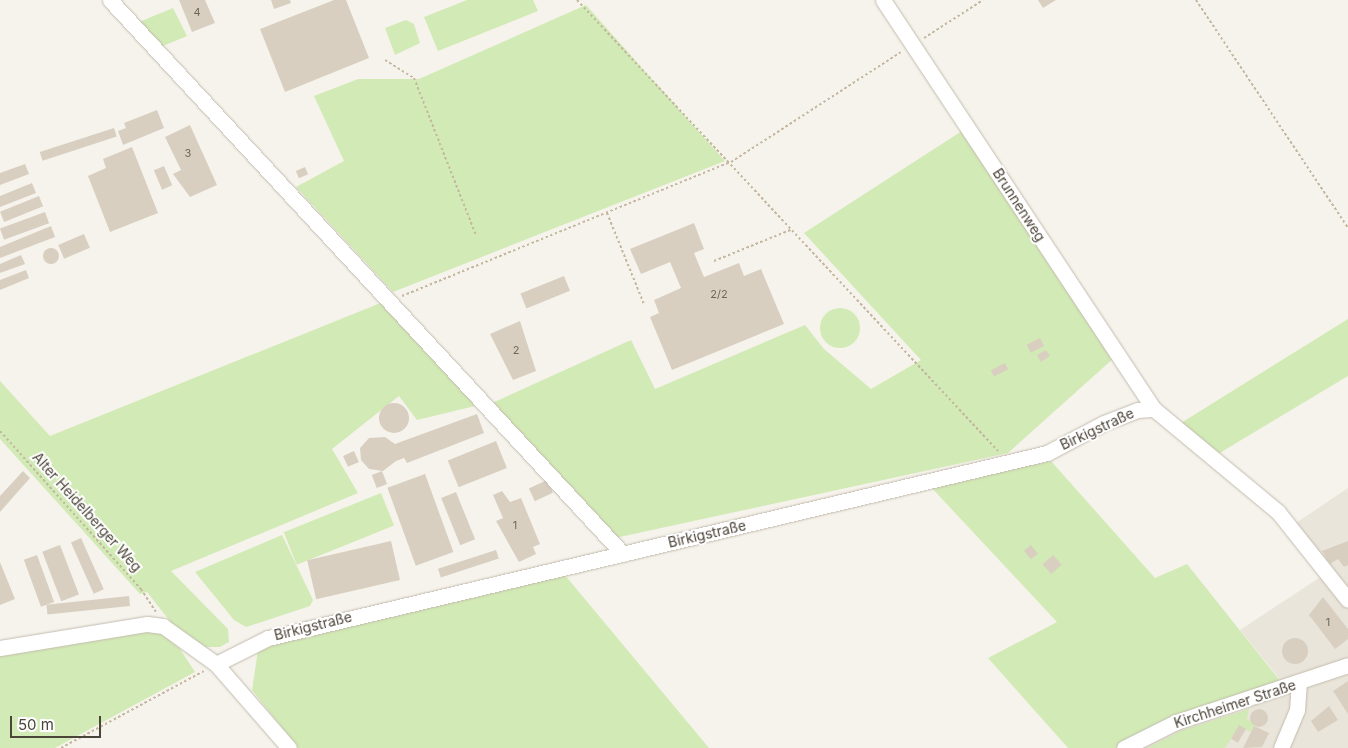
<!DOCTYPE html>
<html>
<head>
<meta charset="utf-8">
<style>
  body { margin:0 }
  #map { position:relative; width:1348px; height:748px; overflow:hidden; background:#f6f3ec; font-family:Inter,sans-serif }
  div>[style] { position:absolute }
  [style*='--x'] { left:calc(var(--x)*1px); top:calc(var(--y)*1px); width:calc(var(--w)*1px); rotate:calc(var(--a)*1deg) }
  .residential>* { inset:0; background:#eae5da }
  .green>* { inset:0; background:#d2eab5; transform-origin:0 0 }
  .round { border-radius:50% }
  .building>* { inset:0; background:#d8cfc1; transform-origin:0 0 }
  .path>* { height:2px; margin-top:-1px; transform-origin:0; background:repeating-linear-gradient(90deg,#c4b79f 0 2.5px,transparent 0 5px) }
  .roads { filter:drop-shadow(0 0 1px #c2bbae) drop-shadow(0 0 1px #c2bbae) }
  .minor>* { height:15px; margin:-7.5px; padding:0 7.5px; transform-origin:7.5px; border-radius:7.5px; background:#fff }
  span { translate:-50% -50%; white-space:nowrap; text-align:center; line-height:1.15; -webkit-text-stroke:4px #fff; paint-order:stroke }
  .number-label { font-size:11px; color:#6e675b }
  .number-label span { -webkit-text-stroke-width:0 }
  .street-label { font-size:14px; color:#4b4439 }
  .scale { position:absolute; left:10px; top:716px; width:91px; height:22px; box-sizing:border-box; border:2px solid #4b4439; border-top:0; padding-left:6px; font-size:15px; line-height:18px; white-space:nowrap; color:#4b4439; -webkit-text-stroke:4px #fff; paint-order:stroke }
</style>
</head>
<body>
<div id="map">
  <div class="residential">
    <div style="clip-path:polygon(1348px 488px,1348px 748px,1117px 748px,1281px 681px,1240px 630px,1322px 576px,1296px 523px)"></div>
  </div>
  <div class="green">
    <div style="clip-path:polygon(467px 0,533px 0,538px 11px,438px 51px,424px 17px)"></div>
    <div style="clip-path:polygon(586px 5px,725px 161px,393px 292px,296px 187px,344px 161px,314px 96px,358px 79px,419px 79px)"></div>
    <div style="clip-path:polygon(173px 8px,187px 36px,163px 46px,139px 22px)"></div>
    <div style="clip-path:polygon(406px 20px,414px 24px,420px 43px,395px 55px,385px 28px)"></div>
    <div style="clip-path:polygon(965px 129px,1115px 357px,1008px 453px,615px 538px,490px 404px,631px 340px,655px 389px,805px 325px,824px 349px,871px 389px,921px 360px,804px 233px)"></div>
    <div style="clip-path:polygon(383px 302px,479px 405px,417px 420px,399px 396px,332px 449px,358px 493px,171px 571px,228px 629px,229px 642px,220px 647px,204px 647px,173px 625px,147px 592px,140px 594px,0 439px,0 381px,50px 436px)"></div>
    <div class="round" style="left:820px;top:308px;width:40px;height:40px"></div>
    <div style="clip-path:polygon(1348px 319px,1348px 376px,1218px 454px,1181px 423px)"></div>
    <div style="clip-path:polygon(1051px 461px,1155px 578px,1187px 564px,1281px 682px,1117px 748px,1068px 748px,988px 658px,1057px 622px,929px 485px)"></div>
    <div style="left:381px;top:493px;width:35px;height:105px;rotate:68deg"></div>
    <div style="clip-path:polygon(282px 535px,313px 600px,310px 606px,246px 627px,234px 620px,195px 572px)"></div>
    <div style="clip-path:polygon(564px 574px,709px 748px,298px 748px,252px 690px,259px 644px)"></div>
    <div style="clip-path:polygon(141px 629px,162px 634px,180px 649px,195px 672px,55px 748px,0 748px,0 654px)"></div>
    <div style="clip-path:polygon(1249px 709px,1247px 719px,1255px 723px,1251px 732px,1239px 726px,1225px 748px,1147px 748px,1183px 730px)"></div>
  </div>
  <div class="building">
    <div style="clip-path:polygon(179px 0,205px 0,215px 23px,192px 32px)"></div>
    <div style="clip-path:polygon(271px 0,290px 0,291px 3px,274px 9px)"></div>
    <div style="clip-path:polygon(334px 0,346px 0,369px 58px,285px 92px,260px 29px)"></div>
    <div style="clip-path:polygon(1038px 0,1056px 0,1043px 8px)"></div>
    <div style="clip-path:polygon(157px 110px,164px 128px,123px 145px,118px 131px,126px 128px,124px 123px)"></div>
    <div style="clip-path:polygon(190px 125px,217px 185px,190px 197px,173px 174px,181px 170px,165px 137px)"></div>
    <div style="left:114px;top:128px;width:9px;height:78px;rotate:72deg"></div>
    <div style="clip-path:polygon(132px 147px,158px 213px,110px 232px,88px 176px,106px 168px,103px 159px)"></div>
    <div style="clip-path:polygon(25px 164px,29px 174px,0 185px,0 173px)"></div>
    <div style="left:164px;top:166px;width:21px;height:11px;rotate:67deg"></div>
    <div style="left:305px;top:167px;width:8px;height:10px;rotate:67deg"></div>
    <div style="clip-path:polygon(32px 183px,36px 193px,0 207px,0 196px)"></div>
    <div style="left:39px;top:196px;width:11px;height:42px;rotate:68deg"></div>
    <div style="left:45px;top:212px;width:12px;height:48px;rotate:70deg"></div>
    <div style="clip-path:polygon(694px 223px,704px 249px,694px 253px,704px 277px,739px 263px,744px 276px,761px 269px,784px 324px,672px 370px,650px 317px,659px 313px,654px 300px,681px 288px,670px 262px,641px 274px,630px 249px)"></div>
    <div style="clip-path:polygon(51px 226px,55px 237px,0 258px,0 247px)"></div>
    <div style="left:84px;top:234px;width:15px;height:28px;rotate:67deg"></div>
    <div class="round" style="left:43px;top:248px;width:16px;height:16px"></div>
    <div style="clip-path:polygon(21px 255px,25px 264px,0 273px,0 264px)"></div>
    <div style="clip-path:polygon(26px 270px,29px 278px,0 290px,0 280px)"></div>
    <div style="left:564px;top:276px;width:16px;height:47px;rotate:68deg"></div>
    <div style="clip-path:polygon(520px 321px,536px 371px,513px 380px,490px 334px)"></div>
    <div style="left:1040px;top:338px;width:9px;height:15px;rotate:63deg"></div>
    <div style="clip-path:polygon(1046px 350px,1050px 356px,1041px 362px,1037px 355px)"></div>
    <div style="left:1005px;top:363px;width:7px;height:16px;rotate:63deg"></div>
    <div class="round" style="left:379px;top:403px;width:30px;height:30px"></div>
    <div style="clip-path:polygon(477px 414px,484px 433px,407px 463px,404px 458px,396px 461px,383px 471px,369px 469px,361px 460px,360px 448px,369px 438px,385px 437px,395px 444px)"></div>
    <div style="left:496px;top:441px;width:29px;height:52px;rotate:68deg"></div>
    <div style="left:354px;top:451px;width:12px;height:12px;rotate:66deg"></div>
    <div style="clip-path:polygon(23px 471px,30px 478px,0 512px,0 496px)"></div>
    <div style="left:382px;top:471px;width:14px;height:11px;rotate:69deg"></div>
    <div style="left:425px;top:474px;width:83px;height:40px;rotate:70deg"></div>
    <div style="left:547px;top:480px;width:14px;height:20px;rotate:65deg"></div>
    <div style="clip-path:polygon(502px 491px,510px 502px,521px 498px,540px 544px,533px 547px,536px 554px,519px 562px,496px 521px,503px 518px,493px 495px)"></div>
    <div style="left:456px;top:492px;width:51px;height:16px;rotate:68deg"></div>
    <div style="left:81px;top:538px;width:56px;height:11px;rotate:66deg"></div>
    <div style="left:391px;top:541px;width:40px;height:86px;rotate:77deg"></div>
    <div style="clip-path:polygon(1348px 541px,1348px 565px,1344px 567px,1338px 559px,1330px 564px,1322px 551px)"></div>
    <div style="left:60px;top:545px;width:53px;height:19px;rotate:69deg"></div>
    <div style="left:1031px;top:545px;width:11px;height:9px;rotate:52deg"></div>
    <div style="left:496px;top:550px;width:9px;height:61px;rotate:72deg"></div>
    <div style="left:37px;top:555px;width:50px;height:14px;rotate:70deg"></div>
    <div style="left:1053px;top:555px;width:13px;height:14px;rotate:48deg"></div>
    <div style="clip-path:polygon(0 562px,15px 599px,0 605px)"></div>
    <div style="left:129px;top:596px;width:10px;height:83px;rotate:84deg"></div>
    <div style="clip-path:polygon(1323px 597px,1348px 629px,1348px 639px,1335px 649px,1309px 615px)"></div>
    <div class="round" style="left:1282px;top:638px;width:26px;height:26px"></div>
    <div style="clip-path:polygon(1348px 681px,1348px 714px,1333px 691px)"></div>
    <div style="clip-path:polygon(1329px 706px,1338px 720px,1318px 732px,1311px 721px)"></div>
    <div class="round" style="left:1250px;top:709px;width:18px;height:18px"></div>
    <div style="left:1239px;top:725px;width:8px;height:16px;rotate:30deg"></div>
    <div style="clip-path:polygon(1254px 726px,1269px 733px,1262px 747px,1243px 748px)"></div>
  </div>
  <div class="path">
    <div style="--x:577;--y:0;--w:617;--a:46.97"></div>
    <div style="--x:1196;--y:0;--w:274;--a:56.3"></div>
    <div style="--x:924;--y:38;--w:70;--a:-32.8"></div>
    <div style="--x:385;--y:60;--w:34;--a:32"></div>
    <div style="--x:414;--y:78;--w:169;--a:68.5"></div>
    <div style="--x:607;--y:213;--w:98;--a:67.9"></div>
    <div style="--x:714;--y:261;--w:85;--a:-22.1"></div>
    <div style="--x:402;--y:296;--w:355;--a:-22.2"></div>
    <div style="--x:731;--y:162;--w:202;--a:-32.9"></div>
    <div style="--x:0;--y:431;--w:212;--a:48.3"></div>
    <div style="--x:141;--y:589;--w:27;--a:57"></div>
    <div style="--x:61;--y:748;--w:162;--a:-28.3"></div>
  </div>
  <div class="roads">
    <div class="minor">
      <div style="--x:110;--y:0;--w:755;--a:47.2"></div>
      <div style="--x:883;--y:0;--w:491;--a:56.5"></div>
      <div style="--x:1154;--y:409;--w:161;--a:39.7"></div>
      <div style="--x:1278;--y:512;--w:112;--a:51.5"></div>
      <div style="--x:0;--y:648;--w:149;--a:-9.3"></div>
      <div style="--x:147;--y:624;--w:16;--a:7"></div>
      <div style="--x:163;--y:626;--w:65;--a:35.6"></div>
      <div style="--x:216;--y:664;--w:58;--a:-26.6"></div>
      <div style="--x:268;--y:638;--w:801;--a:-13.36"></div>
      <div style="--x:1047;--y:453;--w:64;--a:-27.8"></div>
      <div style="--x:1104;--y:423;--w:36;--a:-21"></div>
      <div style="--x:1138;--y:410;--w:16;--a:-4"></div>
      <div style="--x:216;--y:664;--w:111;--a:49"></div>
      <div style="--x:1124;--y:748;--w:58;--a:-26.6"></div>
      <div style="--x:1176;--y:722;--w:181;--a:-18.3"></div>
      <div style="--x:1281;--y:748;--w:41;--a:-67.2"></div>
      <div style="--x:1297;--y:710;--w:26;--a:-86"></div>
    </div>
  </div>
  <div class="number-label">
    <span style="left:197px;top:12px">4</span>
    <span style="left:188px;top:153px">3</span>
    <span style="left:719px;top:294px">2/2</span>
    <span style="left:516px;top:350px">2</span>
    <span style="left:515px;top:525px">1</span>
    <span style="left:1328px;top:622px">1</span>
  </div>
  <div class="street-label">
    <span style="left:1019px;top:205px;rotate:57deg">Brunnenweg</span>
    <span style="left:1097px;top:429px;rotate:-25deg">Birkigstraße</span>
    <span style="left:87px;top:512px;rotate:48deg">Alter Heidelberger Weg</span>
    <span style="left:707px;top:534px;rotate:-13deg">Birkigstraße</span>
    <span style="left:313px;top:626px;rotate:-14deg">Birkigstraße</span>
    <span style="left:1235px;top:704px;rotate:-18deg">Kirchheimer Straße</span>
  </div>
  <div class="scale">50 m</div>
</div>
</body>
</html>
